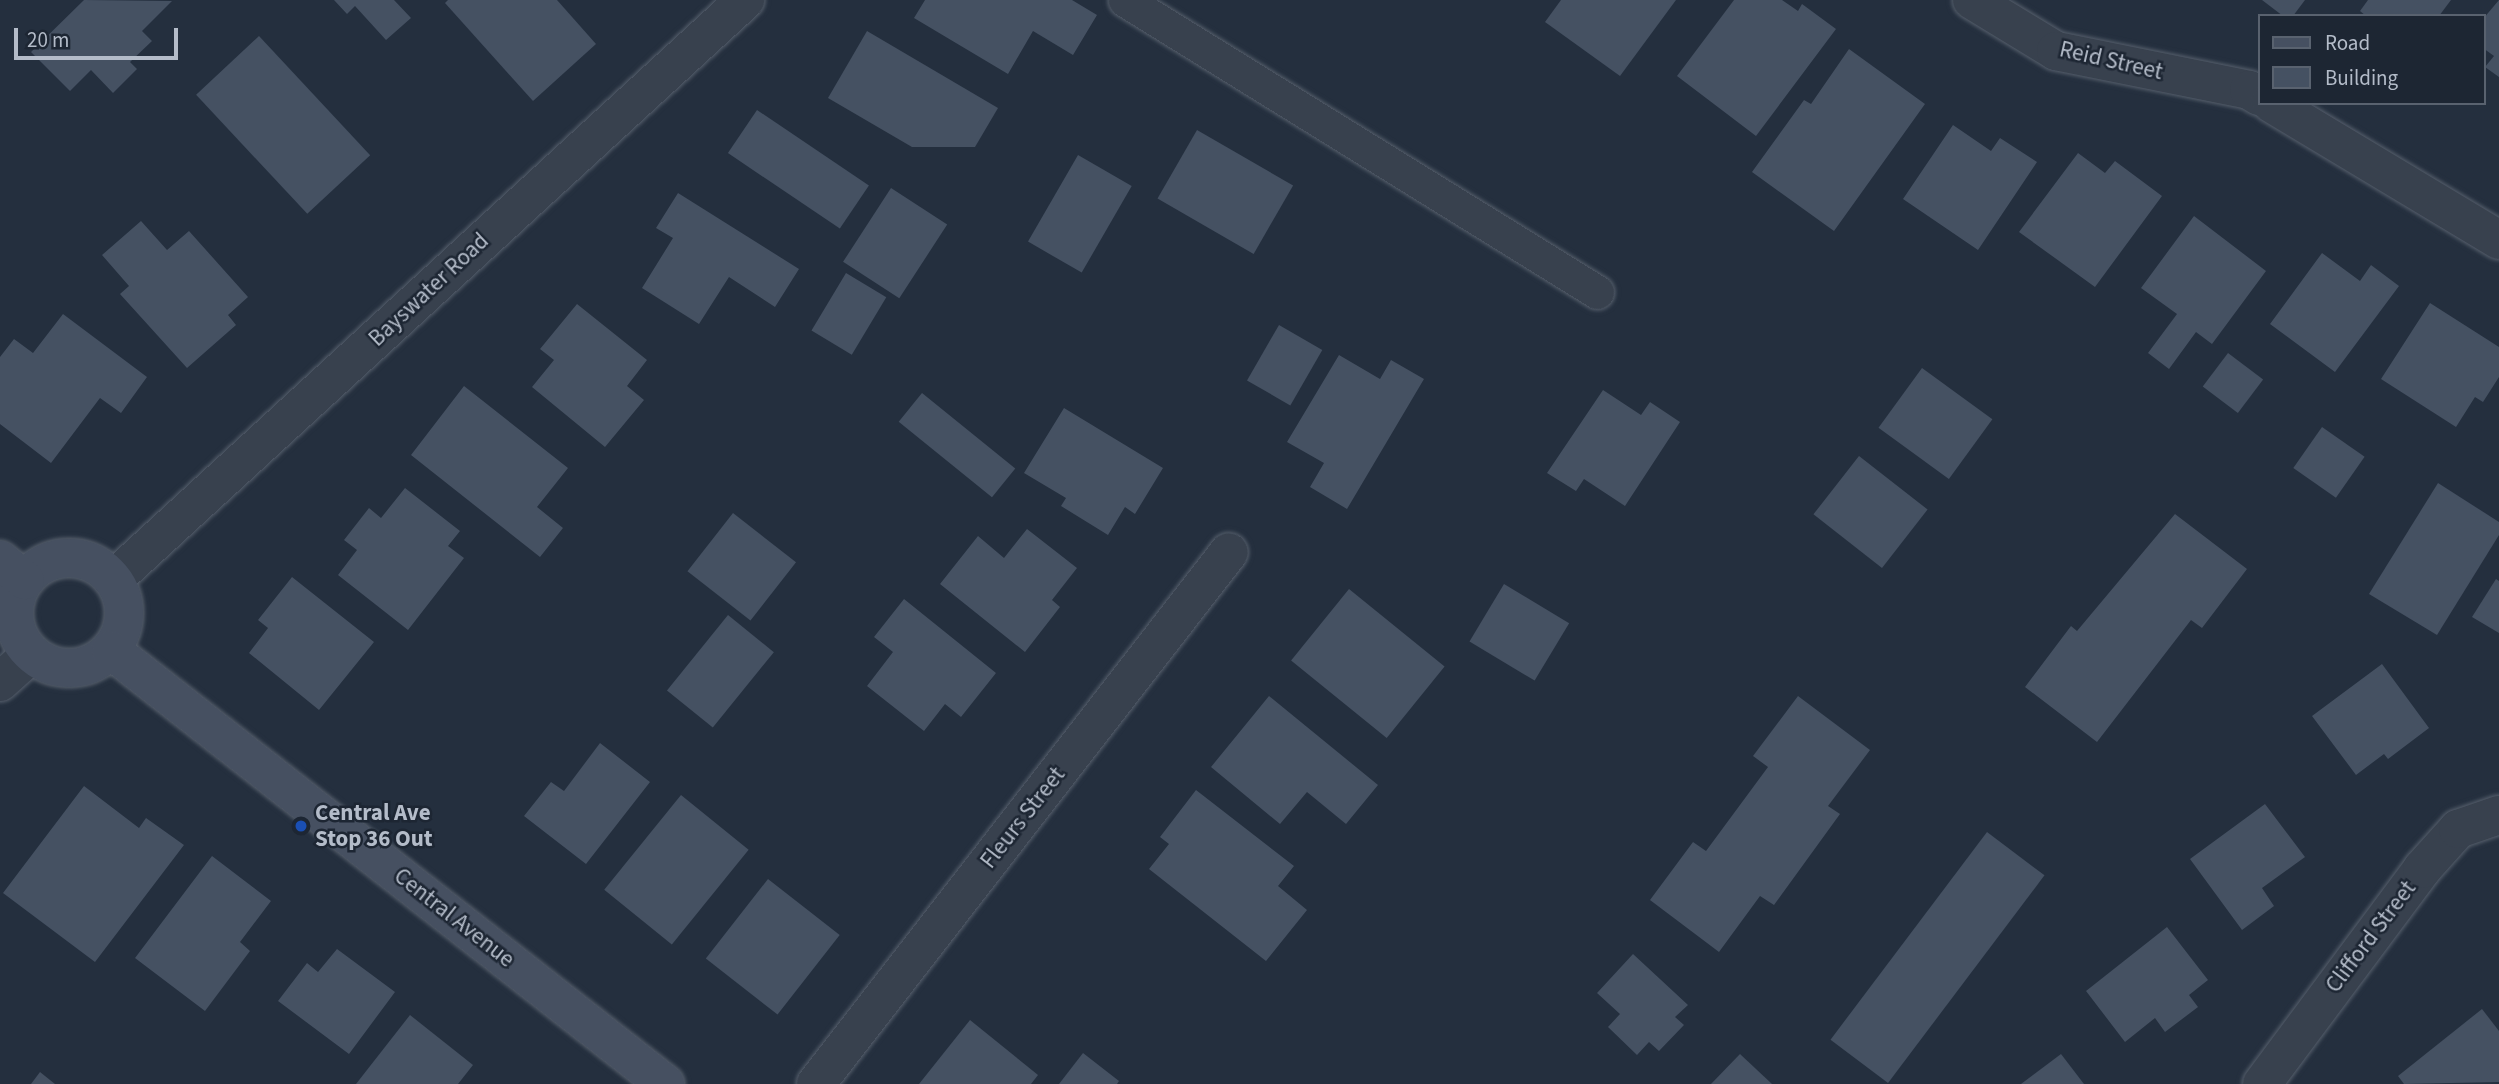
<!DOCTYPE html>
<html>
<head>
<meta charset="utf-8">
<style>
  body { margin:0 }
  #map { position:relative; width:2499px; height:1084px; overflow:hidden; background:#242f3e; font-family:"Source Sans 3",sans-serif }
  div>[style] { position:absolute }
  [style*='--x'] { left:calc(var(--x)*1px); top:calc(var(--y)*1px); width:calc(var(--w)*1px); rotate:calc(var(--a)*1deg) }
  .building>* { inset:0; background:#455162; transform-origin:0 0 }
  .roads { filter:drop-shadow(0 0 2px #565f6c) drop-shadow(0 0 2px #565f6c) }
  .lane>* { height:33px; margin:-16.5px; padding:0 16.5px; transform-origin:16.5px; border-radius:16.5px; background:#38414e }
  .street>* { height:38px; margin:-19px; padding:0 19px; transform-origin:19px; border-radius:19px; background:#38414e }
  .secondary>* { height:38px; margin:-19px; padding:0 19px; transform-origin:19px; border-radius:19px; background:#465061 }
  .secondary>.ring { margin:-19px; padding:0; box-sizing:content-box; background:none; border:38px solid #465061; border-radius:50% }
  .dots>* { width:19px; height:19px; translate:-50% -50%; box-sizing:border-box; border:4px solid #1d2633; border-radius:50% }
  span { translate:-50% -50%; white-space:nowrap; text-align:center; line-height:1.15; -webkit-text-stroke:5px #1d2633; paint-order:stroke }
  .street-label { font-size:23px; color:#b4bcc9 }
  .poi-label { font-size:23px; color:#b4bcc9; font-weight:700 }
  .left { translate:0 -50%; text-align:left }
  .legend { position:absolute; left:2258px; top:14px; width:228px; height:91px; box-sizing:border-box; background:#1d2633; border:2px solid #59626f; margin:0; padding:9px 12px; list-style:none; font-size:21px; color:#b4bcc9 }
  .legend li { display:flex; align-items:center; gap:14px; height:35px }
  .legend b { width:35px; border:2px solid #59626f }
  .scale { position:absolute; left:14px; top:28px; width:164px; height:32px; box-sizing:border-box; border:4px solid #b4bcc9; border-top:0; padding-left:9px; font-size:21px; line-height:24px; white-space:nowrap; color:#b4bcc9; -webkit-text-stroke:5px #1d2633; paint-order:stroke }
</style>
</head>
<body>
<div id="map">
  <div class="building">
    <div style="clip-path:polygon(84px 0,172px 1px,142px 31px,152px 41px,130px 62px,137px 69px,113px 93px,91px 70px,70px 91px,31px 52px)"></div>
    <div style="clip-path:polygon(334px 0,394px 0,411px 18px,386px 40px,355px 6px,347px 14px)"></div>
    <div style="clip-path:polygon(448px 0,557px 0,596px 44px,533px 101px,445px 3px)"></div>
    <div style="clip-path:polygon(925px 0,1072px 0,1097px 15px,1073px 55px,1033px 31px,1008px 74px,914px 18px)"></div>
    <div style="clip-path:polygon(1561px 0,1676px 0,1620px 76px,1545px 22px)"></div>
    <div style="clip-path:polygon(1734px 0,1782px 0,1798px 11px,1802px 4px,1836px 29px,1756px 136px,1677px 76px)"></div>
    <div style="clip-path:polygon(2262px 0,2305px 0,2293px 16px,2283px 16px)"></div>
    <div style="clip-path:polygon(2368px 0,2451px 0,2439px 16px,2366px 16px,2360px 11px)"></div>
    <div style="clip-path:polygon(2499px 0,2499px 77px,2485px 67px,2494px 56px,2483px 48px,2483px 19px)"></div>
    <div style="clip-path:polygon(867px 31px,998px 108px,975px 147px,912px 147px,828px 98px)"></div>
    <div style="left:259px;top:36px;width:163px;height:86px;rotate:47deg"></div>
    <div style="clip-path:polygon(1849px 49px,1925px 104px,1834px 231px,1752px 172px,1804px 100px,1811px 104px)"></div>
    <div style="left:757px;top:110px;width:135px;height:52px;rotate:34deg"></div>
    <div style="clip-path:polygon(1953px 125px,1991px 151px,2000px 138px,2037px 162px,1978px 250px,1903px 199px)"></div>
    <div style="left:1197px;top:130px;width:111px;height:79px;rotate:30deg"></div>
    <div style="clip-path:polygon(2078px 153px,2105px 173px,2115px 161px,2162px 196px,2095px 287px,2019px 232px)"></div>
    <div style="left:1078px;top:155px;width:62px;height:100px;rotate:30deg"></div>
    <div style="left:891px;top:188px;width:67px;height:88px;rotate:33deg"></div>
    <div style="clip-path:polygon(678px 193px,799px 269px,775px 307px,729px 277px,699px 324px,642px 288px,673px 238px,656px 228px)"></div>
    <div style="clip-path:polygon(2194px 216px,2266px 271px,2212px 344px,2196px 332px,2169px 369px,2148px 353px,2177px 314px,2141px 288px)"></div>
    <div style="clip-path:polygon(141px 221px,167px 250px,189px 231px,248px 297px,228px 315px,236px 325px,187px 368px,120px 294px,129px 286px,102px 255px)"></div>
    <div style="clip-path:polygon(2322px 253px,2360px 281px,2371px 265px,2399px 286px,2335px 372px,2270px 324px)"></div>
    <div style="left:846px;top:273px;width:47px;height:67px;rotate:31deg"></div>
    <div style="clip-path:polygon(2430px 303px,2499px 347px,2499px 377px,2483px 402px,2475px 397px,2456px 427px,2381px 379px)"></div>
    <div style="clip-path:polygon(577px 304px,647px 360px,627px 386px,644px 400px,605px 447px,532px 387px,554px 360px,540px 349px)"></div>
    <div style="clip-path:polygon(63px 314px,147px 377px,121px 413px,100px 398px,51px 463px,0 424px,0 357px,14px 339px,33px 353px)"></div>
    <div style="left:1279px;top:325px;width:50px;height:64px;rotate:30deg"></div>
    <div style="left:2228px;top:353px;width:44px;height:42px;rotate:37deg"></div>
    <div style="clip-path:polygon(1339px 355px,1380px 379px,1391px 360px,1424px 379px,1347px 509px,1310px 487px,1324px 463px,1287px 442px)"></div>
    <div style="left:1922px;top:368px;width:87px;height:74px;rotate:36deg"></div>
    <div style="clip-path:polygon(464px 386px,568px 468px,537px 507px,563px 528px,540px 557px,411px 455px)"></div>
    <div style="clip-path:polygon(1603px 390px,1641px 415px,1650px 402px,1680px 422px,1625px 506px,1584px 479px,1576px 491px,1547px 473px)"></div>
    <div style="left:922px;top:393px;width:120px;height:37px;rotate:39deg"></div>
    <div style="clip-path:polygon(1064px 408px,1163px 468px,1135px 514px,1125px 507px,1108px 535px,1061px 506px,1066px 498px,1024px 473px)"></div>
    <div style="left:2322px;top:427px;width:52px;height:50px;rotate:35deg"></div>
    <div style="left:1859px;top:456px;width:87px;height:74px;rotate:38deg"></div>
    <div style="clip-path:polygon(2438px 483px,2499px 522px,2499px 535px,2437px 635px,2369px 594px)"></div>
    <div style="clip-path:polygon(405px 488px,460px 531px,448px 546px,464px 558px,408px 630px,338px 575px,357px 550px,344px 540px,369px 508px,381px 518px)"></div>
    <div style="left:733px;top:513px;width:80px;height:74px;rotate:38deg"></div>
    <div style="clip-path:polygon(2175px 514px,2247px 569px,2202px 628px,2191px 620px,2097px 742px,2025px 687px,2071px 626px,2077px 631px)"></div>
    <div style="clip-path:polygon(1027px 529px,1077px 568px,1052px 600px,1060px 607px,1025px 652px,940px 584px,978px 536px,1004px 558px)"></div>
    <div style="clip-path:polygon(292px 577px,374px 642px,319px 710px,249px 653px,268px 628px,258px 620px)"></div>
    <div style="clip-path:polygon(2496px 579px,2499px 581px,2499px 633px,2472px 617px)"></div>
    <div style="left:1504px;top:584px;width:76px;height:67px;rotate:31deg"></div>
    <div style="left:1349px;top:589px;width:123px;height:92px;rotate:39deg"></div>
    <div style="clip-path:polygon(904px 599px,996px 673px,961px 717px,945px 704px,924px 731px,867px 686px,893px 652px,874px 637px)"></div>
    <div style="left:728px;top:615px;width:59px;height:97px;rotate:39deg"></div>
    <div style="clip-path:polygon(2382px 664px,2429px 728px,2388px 759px,2384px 754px,2356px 775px,2312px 716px)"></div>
    <div style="clip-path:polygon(1269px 696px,1378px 785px,1346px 824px,1307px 792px,1280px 824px,1211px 767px)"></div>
    <div style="clip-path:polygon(1798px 696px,1870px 750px,1828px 806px,1840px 814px,1774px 905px,1760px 896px,1719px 952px,1650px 900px,1693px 842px,1706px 851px,1768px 767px,1753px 756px)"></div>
    <div style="clip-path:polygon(600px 743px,650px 782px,586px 864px,524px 816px,551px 782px,564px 791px)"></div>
    <div style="clip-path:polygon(84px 786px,139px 828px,146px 818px,184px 845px,95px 962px,3px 893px)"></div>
    <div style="clip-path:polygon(1196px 790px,1294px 866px,1278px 886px,1307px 910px,1266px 961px,1149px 869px,1169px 844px,1160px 837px)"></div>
    <div style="left:681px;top:795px;width:87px;height:122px;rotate:39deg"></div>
    <div style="clip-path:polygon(2265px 804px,2305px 857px,2262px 888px,2274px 906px,2242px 930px,2190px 859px)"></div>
    <div style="left:1987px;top:832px;width:72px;height:260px;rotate:37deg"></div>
    <div style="clip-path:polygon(212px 856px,271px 901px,240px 942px,250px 951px,205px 1011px,135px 958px)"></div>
    <div style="left:768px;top:879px;width:91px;height:101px;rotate:38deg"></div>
    <div style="clip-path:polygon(2167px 927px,2208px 980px,2189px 995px,2198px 1007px,2165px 1032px,2155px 1018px,2125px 1042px,2086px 991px)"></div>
    <div style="clip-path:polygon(337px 949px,395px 992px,349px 1054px,278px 1001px,307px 963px,318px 972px)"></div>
    <div style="clip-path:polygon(1633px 954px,1688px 1005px,1675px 1017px,1684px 1025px,1659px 1051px,1649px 1042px,1637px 1055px,1608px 1027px,1620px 1014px,1597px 993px)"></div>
    <div style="clip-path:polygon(2482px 1009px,2499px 1031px,2499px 1082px,2404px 1084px,2398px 1076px)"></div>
    <div style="clip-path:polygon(410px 1015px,473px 1065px,458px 1084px,356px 1084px)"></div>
    <div style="clip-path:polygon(970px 1020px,1038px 1075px,1031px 1084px,919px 1084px)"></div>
    <div style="clip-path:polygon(1083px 1053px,1119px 1081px,1117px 1084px,1059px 1084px)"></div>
    <div style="clip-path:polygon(1740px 1054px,1772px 1084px,1711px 1084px)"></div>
    <div style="clip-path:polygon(2061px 1054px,2084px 1084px,2021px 1084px)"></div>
    <div style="clip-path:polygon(40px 1072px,55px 1084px,31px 1084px)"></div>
  </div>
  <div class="roads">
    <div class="lane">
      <div style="--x:1125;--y:0;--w:555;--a:31.74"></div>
    </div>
    <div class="street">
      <div style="--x:1972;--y:0;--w:98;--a:31.3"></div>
      <div style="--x:2056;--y:51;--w:197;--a:11.4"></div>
      <div style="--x:2249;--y:90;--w:12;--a:31"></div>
      <div style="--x:2271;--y:103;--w:266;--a:31"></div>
      <div style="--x:113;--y:580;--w:858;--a:-42.54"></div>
      <div style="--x:0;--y:682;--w:42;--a:-42.1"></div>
      <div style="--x:816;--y:1084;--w:673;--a:-52.18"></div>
      <div style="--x:2262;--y:1084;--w:268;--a:-53.3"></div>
      <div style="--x:2422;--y:869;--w:54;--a:-48"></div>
      <div style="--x:2458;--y:829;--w:43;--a:-18.9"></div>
    </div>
    <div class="secondary">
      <div class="ring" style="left:14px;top:558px;width:72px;height:72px"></div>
      <div style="--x:0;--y:560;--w:32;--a:39"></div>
      <div style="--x:111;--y:650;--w:704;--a:38.07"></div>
    </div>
  </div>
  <div class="dots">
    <div style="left:301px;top:826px;background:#1a4fb4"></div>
  </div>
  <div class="street-label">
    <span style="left:2111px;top:61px;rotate:13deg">Reid Street</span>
    <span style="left:429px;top:290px;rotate:-43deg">Bayswater Road</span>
    <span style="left:1023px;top:818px;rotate:-52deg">Fleurs Street</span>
    <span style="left:454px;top:918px;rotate:38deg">Central Avenue</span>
    <span style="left:2371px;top:937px;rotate:-53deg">Clifford Street</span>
  </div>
  <div class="poi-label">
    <span class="left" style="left:315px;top:826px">Central Ave<br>Stop 36 Out</span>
  </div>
  <ul class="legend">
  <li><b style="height:9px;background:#465061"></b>Road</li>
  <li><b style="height:19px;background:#455162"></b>Building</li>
  </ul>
  <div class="scale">20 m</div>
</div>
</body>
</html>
